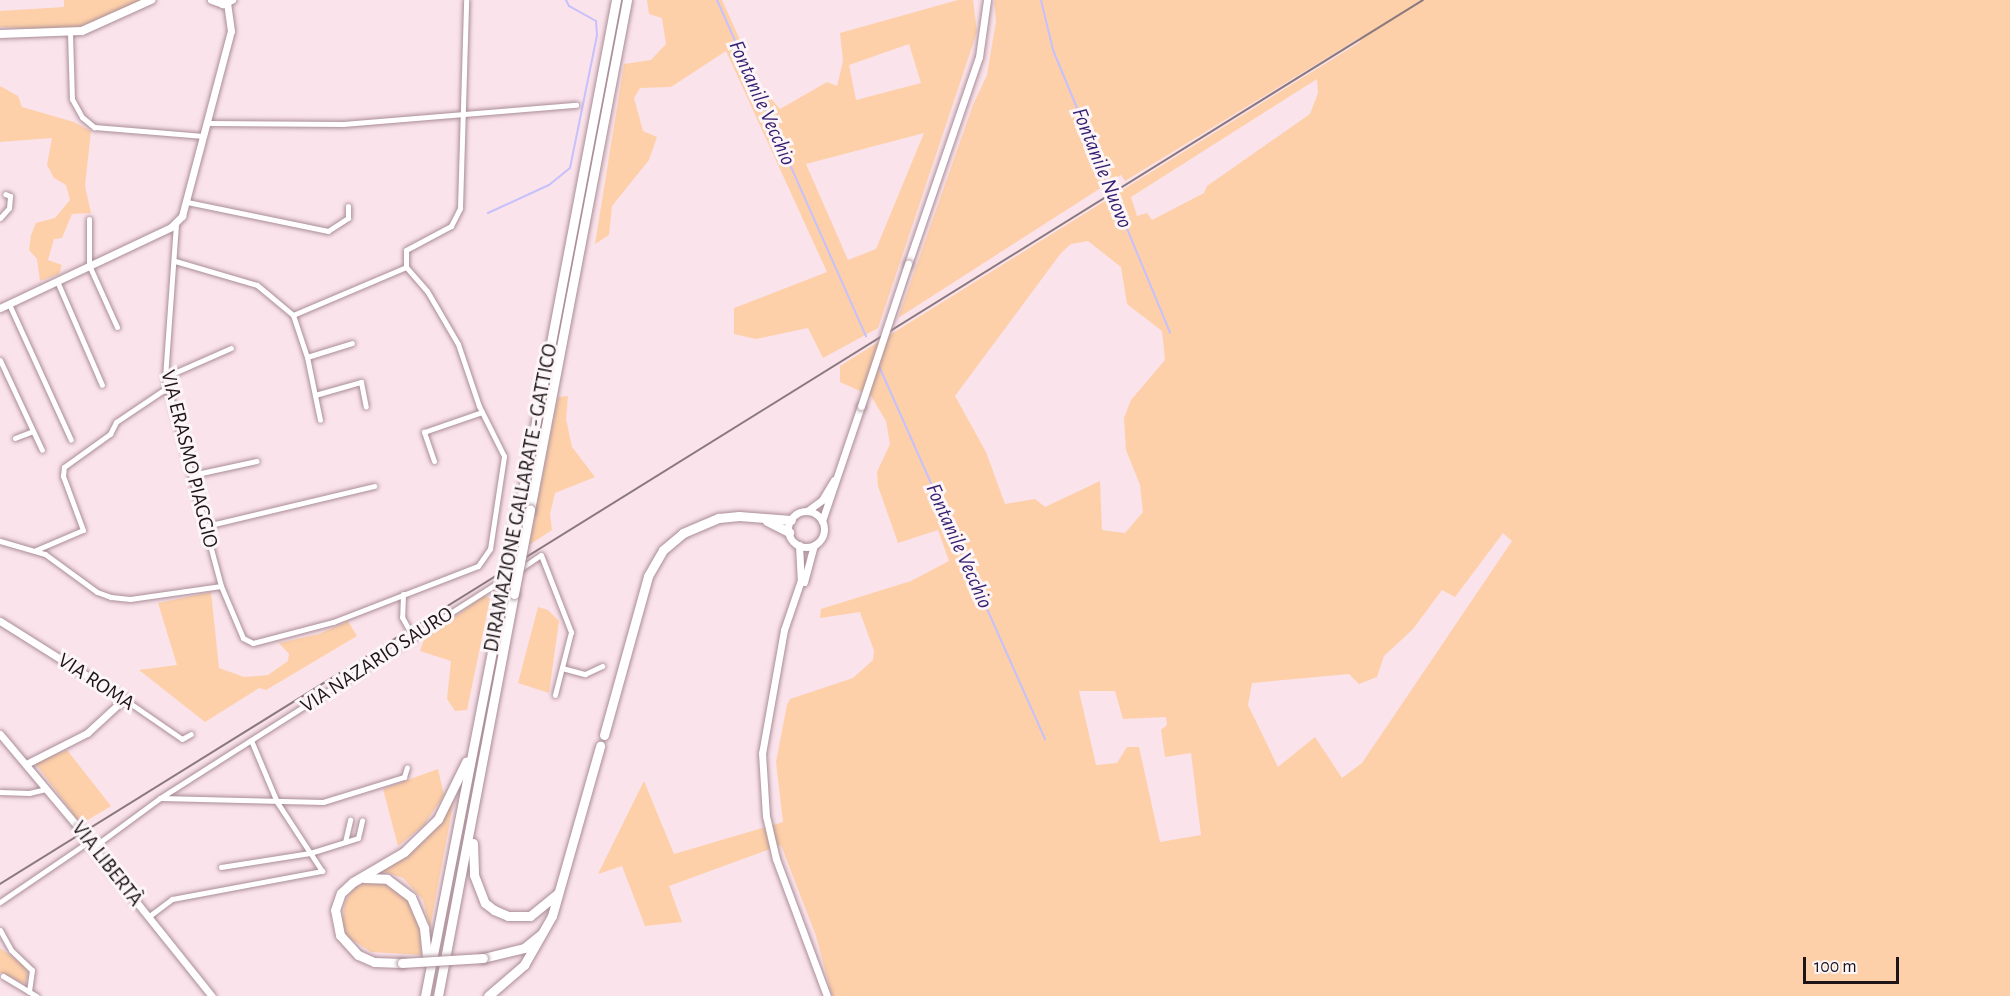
<!DOCTYPE html>
<html>
<head>
<meta charset="utf-8">
<style>
  body { margin:0 }
  #map { position:relative; width:2010px; height:996px; overflow:hidden; background:#fbe3eb; font-family:"Alegreya Sans",sans-serif }
  div>[style] { position:absolute }
  [style*='--x'] { left:calc(var(--x)*1px); top:calc(var(--y)*1px); width:calc(var(--w)*1px); rotate:calc(var(--a)*1deg) }
  .green>* { inset:0; background:#fdd0a9 }
  .stream>* { height:2px; margin:-1px; padding:0 1px; transform-origin:1px; border-radius:1px; background:#c6c0fc }
  .roads { filter:drop-shadow(0 0 2px #a98d97) drop-shadow(0 0 2px #a98d97) }
  .minor>* { height:5px; margin:-2.5px; padding:0 2.5px; transform-origin:2.5px; border-radius:2.5px; background:#fff }
  .tertiary>* { height:7px; margin:-3.5px; padding:0 3.5px; transform-origin:3.5px; border-radius:3.5px; background:#fff }
  .tertiary>.ring { margin:-3.5px; padding:0; box-sizing:content-box; background:none; border:7px solid #fff; border-radius:50% }
  .secondary>* { height:8px; margin:-4px; padding:0 4px; transform-origin:4px; border-radius:4px; background:#fff }
  .motorway>* { height:9px; margin:-4.5px; padding:0 4.5px; transform-origin:4.5px; border-radius:4.5px; background:#fff }
  .rail>* { height:2px; margin:-1px; padding:0 1px; transform-origin:1px; border-radius:1px; background:#8a797f }
  .bridges { filter:drop-shadow(0 0 2px #a98d97) drop-shadow(0 0 2px #a98d97) }
  .tertiary-bridge>* { height:7px; margin:-3.5px; padding:0 3.5px; transform-origin:3.5px; border-radius:3.5px; background:#fff }
  .motorway-bridge>* { height:9px; margin:-4.5px; padding:0 4.5px; transform-origin:4.5px; border-radius:4.5px; background:#fff }
  span { translate:-50% -50%; white-space:nowrap; text-align:center; line-height:1.15; -webkit-text-stroke:6px #fcf6f8; paint-order:stroke }
  .street-label { font-size:21px; color:#1e1418 }
  .water-label { font-size:22px; color:#351e71; font-style:italic }
  .scale { position:absolute; left:1803px; top:957px; width:96px; height:27px; box-sizing:border-box; border:3px solid #1e1418; border-top:0; padding-left:8px; font-size:18px; line-height:21px; white-space:nowrap; color:#1e1418; -webkit-text-stroke:4px #fcf6f8; paint-order:stroke }
</style>
</head>
<body>
<div id="map">
  <div class="green">
    <div style="clip-path:polygon(64px 0,142px 0,113px 15px,67px 31px,0 27px,0 11px,64px 7px)"></div>
    <div style="clip-path:polygon(evenodd,647px 0,722px 0,761px 87px,780px 109px,827px 82px,837px 86px,843px 61px,840px 33px,958px 0,973px 0,977px 32px,878px 328px,823px 358px,808px 328px,756px 339px,734px 334px,734px 308px,827px 272px,726px 51px,671px 87px,640px 88px,634px 98px,643px 131px,657px 137px,649px 160px,612px 206px,609px 235px,595px 244px,624px 64px,651px 60px,666px 44px,662px 18px,649px 14px,647px 0,909px 44px,921px 83px,856px 100px,849px 65px,909px 44px,647px 0,924px 133px,876px 249px,848px 260px,806px 164px,924px 133px)"></div>
    <div style="clip-path:polygon(evenodd,994px 0,2010px 0,2010px 996px,832px 996px,816px 936px,781px 845px,669px 886px,682px 922px,645px 926px,622px 866px,598px 874px,644px 781px,674px 854px,783px 822px,776px 762px,787px 705px,790px 699px,853px 678px,873px 660px,874px 651px,860px 612px,820px 618px,821px 609px,911px 581px,949px 561px,938px 530px,898px 543px,878px 486px,877px 472px,890px 444px,886px 421px,871px 396px,840px 382px,840px 366px,1360px 42px,1361px 37px,1125px 181px,1121px 175px,898px 318px,973px 105px,987px 75px,996px 21px,994px 0,1317px 79px,1318px 93px,1310px 114px,1207px 186px,1204px 193px,1152px 220px,1147px 213px,1137px 216px,1131px 197px,1317px 79px,994px 0,1088px 241px,1121px 267px,1127px 304px,1162px 331px,1165px 360px,1131px 400px,1124px 418px,1126px 450px,1140px 485px,1143px 512px,1125px 533px,1102px 530px,1100px 481px,1045px 507px,1035px 499px,1005px 504px,986px 452px,955px 396px,1061px 253px,1071px 244px,1088px 241px,994px 0,1503px 533px,1512px 541px,1362px 763px,1342px 778px,1315px 737px,1278px 767px,1248px 705px,1252px 683px,1349px 674px,1359px 684px,1377px 677px,1384px 656px,1413px 629px,1442px 590px,1455px 597px,1503px 533px,994px 0,1079px 691px,1115px 691px,1123px 719px,1166px 717px,1167px 725px,1161px 730px,1165px 757px,1191px 753px,1201px 835px,1160px 842px,1139px 747px,1127px 747px,1117px 763px,1096px 765px,1079px 691px)"></div>
    <div style="clip-path:polygon(0 86px,18px 96px,22px 107px,74px 122px,91px 131px,85px 186px,91px 213px,72px 214px,62px 238px,54px 239px,48px 260px,62px 265px,59px 274px,40px 281px,37px 259px,29px 250px,31px 235px,36px 223px,55px 218px,70px 200px,66px 185px,54px 178px,47px 165px,52px 138px,0 142px)"></div>
    <div style="clip-path:polygon(568px 396px,566px 419px,572px 447px,595px 477px,555px 493px,550px 514px,552px 530px,529px 545px,558px 397px)"></div>
    <div style="clip-path:polygon(211px 592px,219px 668px,244px 677px,268px 675px,288px 661px,289px 654px,279px 643px,319px 634px,348px 621px,357px 636px,266px 690px,259px 688px,205px 722px,139px 670px,177px 665px,158px 603px)"></div>
    <div style="clip-path:polygon(485px 595px,490px 599px,467px 710px,455px 711px,447px 699px,451px 661px,420px 651px,424px 639px)"></div>
    <div style="clip-path:polygon(538px 607px,548px 610px,559px 621px,549px 693px,518px 683px)"></div>
    <div style="clip-path:polygon(67px 750px,111px 806px,81px 824px,35px 763px)"></div>
    <div style="clip-path:polygon(438px 769px,444px 795px,424px 825px,398px 846px,383px 789px)"></div>
    <div style="clip-path:polygon(454px 800px,430px 928px,423px 900px,414px 890px,403px 878px,382px 871px,425px 840px)"></div>
    <div style="clip-path:polygon(365px 883px,382px 883px,397px 888px,409px 901px,420px 927px,421px 955px,371px 952px,348px 937px,342px 925px,345px 902px,354px 887px)"></div>
    <div style="clip-path:polygon(0 948px,25px 966px,28px 976px,25px 984px,0 973px)"></div>
  </div>
  <div class="stream">
    <div style="--x:717;--y:0;--w:368;--a:66.1"></div>
    <div style="--x:1041;--y:0;--w:51;--a:76.5"></div>
    <div style="--x:1053;--y:50;--w:306;--a:67.5"></div>
    <div style="--x:488;--y:213;--w:67;--a:-24.7"></div>
    <div style="--x:549;--y:185;--w:27;--a:-39"></div>
    <div style="--x:570;--y:168;--w:136;--a:-78.5"></div>
    <div style="--x:597;--y:35;--w:14;--a:-94"></div>
    <div style="--x:596;--y:21;--w:31;--a:-151"></div>
    <div style="--x:569;--y:6;--w:7;--a:-117"></div>
    <div style="--x:878;--y:364;--w:411;--a:66"></div>
  </div>
  <div class="roads">
    <div class="minor">
      <div style="--x:70;--y:33;--w:66;--a:88.3"></div>
      <div style="--x:72;--y:99;--w:21;--a:61"></div>
      <div style="--x:82;--y:117;--w:16;--a:40"></div>
      <div style="--x:94;--y:127;--w:110;--a:4.7"></div>
      <div style="--x:208;--y:123;--w:135;--a:0.4"></div>
      <div style="--x:343;--y:124;--w:234;--a:-4.7"></div>
      <div style="--x:187;--y:202;--w:144;--a:11.6"></div>
      <div style="--x:328;--y:231;--w:24;--a:-33"></div>
      <div style="--x:348;--y:218;--w:12;--a:-90"></div>
      <div style="--x:0;--y:218;--w:13;--a:-48"></div>
      <div style="--x:9;--y:208;--w:12;--a:-85"></div>
      <div style="--x:10;--y:196;--w:5;--a:-158"></div>
      <div style="--x:89;--y:219;--w:46;--a:90"></div>
      <div style="--x:89;--y:265;--w:68;--a:65.7"></div>
      <div style="--x:176;--y:224;--w:153;--a:94.1"></div>
      <div style="--x:165;--y:377;--w:216;--a:75"></div>
      <div style="--x:221;--y:586;--w:56;--a:67.1"></div>
      <div style="--x:243;--y:638;--w:11;--a:27"></div>
      <div style="--x:253;--y:643;--w:83;--a:-14.7"></div>
      <div style="--x:333;--y:622;--w:155;--a:-21.1"></div>
      <div style="--x:478;--y:566;--w:21;--a:-55"></div>
      <div style="--x:490;--y:549;--w:94;--a:-81.4"></div>
      <div style="--x:504;--y:456;--w:56;--a:-116.6"></div>
      <div style="--x:479;--y:406;--w:65;--a:-108.7"></div>
      <div style="--x:458;--y:344;--w:61;--a:-120.3"></div>
      <div style="--x:427;--y:291;--w:32;--a:-131"></div>
      <div style="--x:175;--y:261;--w:85;--a:16.3"></div>
      <div style="--x:257;--y:285;--w:47;--a:39.8"></div>
      <div style="--x:406;--y:267;--w:17;--a:-90"></div>
      <div style="--x:406;--y:250;--w:51;--a:-28.1"></div>
      <div style="--x:451;--y:226;--w:20;--a:-63"></div>
      <div style="--x:460;--y:208;--w:208;--a:-88.3"></div>
      <div style="--x:57;--y:281;--w:113;--a:66.6"></div>
      <div style="--x:9;--y:304;--w:149;--a:65.5"></div>
      <div style="--x:293;--y:315;--w:123;--a:-23"></div>
      <div style="--x:293;--y:315;--w:44;--a:71.6"></div>
      <div style="--x:307;--y:357;--w:47;--a:-17.3"></div>
      <div style="--x:307;--y:357;--w:64;--a:78.3"></div>
      <div style="--x:0;--y:360;--w:99;--a:65"></div>
      <div style="--x:165;--y:377;--w:72;--a:-23.7"></div>
      <div style="--x:315;--y:395;--w:48;--a:-15.8"></div>
      <div style="--x:361;--y:382;--w:25;--a:79"></div>
      <div style="--x:15;--y:438;--w:19;--a:-21"></div>
      <div style="--x:434;--y:461;--w:31;--a:-109"></div>
      <div style="--x:424;--y:432;--w:61;--a:-19"></div>
      <div style="--x:192;--y:475;--w:66;--a:-12.2"></div>
      <div style="--x:206;--y:526;--w:173;--a:-13.4"></div>
      <div style="--x:0;--y:541;--w:47;--a:16.1"></div>
      <div style="--x:45;--y:554;--w:64;--a:36.2"></div>
      <div style="--x:97;--y:592;--w:15;--a:20"></div>
      <div style="--x:111;--y:597;--w:19;--a:6"></div>
      <div style="--x:130;--y:599;--w:92;--a:-8.1"></div>
      <div style="--x:36;--y:550;--w:51;--a:-23.1"></div>
      <div style="--x:83;--y:530;--w:58;--a:-110.3"></div>
      <div style="--x:63;--y:476;--w:9;--a:-84"></div>
      <div style="--x:64;--y:467;--w:57;--a:-35.7"></div>
      <div style="--x:110;--y:434;--w:13;--a:-63"></div>
      <div style="--x:116;--y:422;--w:63;--a:-33.9"></div>
      <div style="--x:520;--y:569;--w:25;--a:-34"></div>
      <div style="--x:541;--y:555;--w:83;--a:68.7"></div>
      <div style="--x:571;--y:632;--w:65;--a:104.3"></div>
      <div style="--x:403;--y:594;--w:23;--a:92"></div>
      <div style="--x:402;--y:617;--w:23;--a:61"></div>
      <div style="--x:562;--y:668;--w:24;--a:15"></div>
      <div style="--x:585;--y:674;--w:19;--a:-25"></div>
      <div style="--x:124;--y:699;--w:70;--a:34.6"></div>
      <div style="--x:182;--y:739;--w:10;--a:-29"></div>
      <div style="--x:0;--y:792;--w:29;--a:2"></div>
      <div style="--x:29;--y:793;--w:17;--a:-13"></div>
      <div style="--x:160;--y:798;--w:163;--a:1.4"></div>
      <div style="--x:323;--y:802;--w:85;--a:-17.2"></div>
      <div style="--x:404;--y:777;--w:10;--a:-73"></div>
      <div style="--x:345;--y:842;--w:23;--a:-77"></div>
      <div style="--x:92;--y:848;--w:84;--a:-36.3"></div>
      <div style="--x:160;--y:798;--w:411;--a:-32.5"></div>
      <div style="--x:221;--y:867;--w:90;--a:-8.9"></div>
      <div style="--x:310;--y:853;--w:50;--a:-17.4"></div>
      <div style="--x:358;--y:838;--w:18;--a:-77"></div>
      <div style="--x:0;--y:902;--w:107;--a:-34.3"></div>
      <div style="--x:148;--y:917;--w:30;--a:-37"></div>
      <div style="--x:172;--y:899;--w:153;--a:-10.6"></div>
      <div style="--x:322;--y:871;--w:82;--a:-123.1"></div>
      <div style="--x:277;--y:802;--w:67;--a:-112.8"></div>
      <div style="--x:0;--y:930;--w:23;--a:61"></div>
      <div style="--x:11;--y:950;--w:29;--a:44"></div>
      <div style="--x:32;--y:970;--w:22;--a:98"></div>
      <div style="--x:3;--y:976;--w:39;--a:31"></div>
    </div>
    <div class="tertiary">
      <div style="--x:908;--y:264;--w:219;--a:-71.1"></div>
      <div style="--x:979;--y:57;--w:58;--a:-82"></div>
      <div style="--x:0;--y:308;--w:189;--a:-25.3"></div>
      <div style="--x:171;--y:227;--w:16;--a:-45"></div>
      <div style="--x:182;--y:216;--w:191;--a:-75.2"></div>
      <div style="--x:231;--y:31;--w:28;--a:-98"></div>
      <div style="--x:807;--y:511;--w:19;--a:-36"></div>
      <div style="--x:822;--y:500;--w:23;--a:-59"></div>
      <div class="ring" style="left:788px;top:511px;width:29px;height:29px"></div>
      <div style="--x:822;--y:521;--w:121;--a:-71.3"></div>
      <div style="--x:799;--y:545;--w:35;--a:87"></div>
      <div style="--x:801;--y:580;--w:53;--a:108.8"></div>
      <div style="--x:784;--y:630;--w:125;--a:100.1"></div>
      <div style="--x:762;--y:753;--w:63;--a:86.4"></div>
      <div style="--x:766;--y:816;--w:44;--a:76.9"></div>
      <div style="--x:776;--y:859;--w:146;--a:69.6"></div>
      <div style="--x:804;--y:582;--w:38;--a:-75"></div>
      <div style="--x:0;--y:621;--w:146;--a:32.2"></div>
      <div style="--x:124;--y:699;--w:50;--a:137.4"></div>
      <div style="--x:87;--y:733;--w:68;--a:153.1"></div>
      <div style="--x:0;--y:734;--w:121;--a:50"></div>
      <div style="--x:86;--y:839;--w:201;--a:51.3"></div>
    </div>
    <div class="secondary">
      <div style="--x:212;--y:0;--w:12;--a:20"></div>
      <div style="--x:223;--y:4;--w:10;--a:-24"></div>
      <div style="--x:0;--y:34;--w:82;--a:-2.1"></div>
      <div style="--x:82;--y:31;--w:76;--a:-24.2"></div>
    </div>
    <div class="motorway">
      <div style="--x:530;--y:510;--w:519;--a:-79.23"></div>
      <div style="--x:519;--y:511;--w:520;--a:-79.25"></div>
      <div style="--x:767;--y:521;--w:25;--a:27"></div>
      <div style="--x:604;--y:735;--w:165;--a:-74.5"></div>
      <div style="--x:648;--y:576;--w:30;--a:-60"></div>
      <div style="--x:663;--y:550;--w:26;--a:-40"></div>
      <div style="--x:683;--y:533;--w:39;--a:-23"></div>
      <div style="--x:719;--y:518;--w:20;--a:-6"></div>
      <div style="--x:739;--y:516;--w:52;--a:4.4"></div>
      <div style="--x:473;--y:843;--w:32;--a:88"></div>
      <div style="--x:474;--y:875;--w:30;--a:69"></div>
      <div style="--x:485;--y:903;--w:11;--a:38"></div>
      <div style="--x:494;--y:910;--w:15;--a:23"></div>
      <div style="--x:508;--y:916;--w:22;--a:0"></div>
      <div style="--x:530;--y:916;--w:36;--a:-39"></div>
      <div style="--x:364;--y:878;--w:23;--a:2"></div>
      <div style="--x:387;--y:879;--w:30;--a:37"></div>
      <div style="--x:411;--y:897;--w:34;--a:67"></div>
      <div style="--x:424;--y:928;--w:27;--a:84"></div>
      <div style="--x:483;--y:958;--w:42;--a:-13.7"></div>
      <div style="--x:524;--y:948;--w:22;--a:-39"></div>
      <div style="--x:402;--y:963;--w:28;--a:-178"></div>
      <div style="--x:374;--y:962;--w:17;--a:-156"></div>
      <div style="--x:358;--y:955;--w:27;--a:-132"></div>
      <div style="--x:340;--y:935;--w:25;--a:-101"></div>
      <div style="--x:335;--y:910;--w:18;--a:-71"></div>
      <div style="--x:341;--y:893;--w:16;--a:-43"></div>
      <div style="--x:353;--y:882;--w:59;--a:-30.5"></div>
      <div style="--x:404;--y:852;--w:47;--a:-44.1"></div>
      <div style="--x:438;--y:819;--w:64;--a:-63.8"></div>
      <div style="--x:425;--y:996;--w:409;--a:-79"></div>
      <div style="--x:438;--y:996;--w:409;--a:-79.3"></div>
      <div style="--x:488;--y:996;--w:48;--a:-40.7"></div>
      <div style="--x:524;--y:965;--w:56;--a:-60.3"></div>
      <div style="--x:552;--y:916;--w:177;--a:-74.2"></div>
    </div>
  </div>
  <div class="rail">
    <div style="--x:0;--y:884;--w:1675;--a:-31.85"></div>
  </div>
  <div class="bridges">
    <div class="tertiary-bridge">
      <div style="--x:861;--y:406;--w:150;--a:-71.7"></div>
      <div style="--x:78;--y:827;--w:14;--a:56"></div>
    </div>
    <div class="motorway-bridge">
      <div style="--x:514;--y:594;--w:86;--a:-79.2"></div>
      <div style="--x:503;--y:595;--w:86;--a:-79.2"></div>
      <div style="--x:402;--y:963;--w:81;--a:-3.5"></div>
    </div>
  </div>
  <div class="street-label">
    <span style="left:189px;top:459px;rotate:76deg">VIA ERASMO PIAGGIO</span>
    <span style="left:521px;top:498px;rotate:-79deg">DIRAMAZIONE GALLARATE - GATTICO</span>
    <span style="left:377px;top:660px;rotate:-33deg">VIA NAZARIO SAURO</span>
    <span style="left:96px;top:682px;rotate:33deg">VIA ROMA</span>
    <span style="left:107px;top:864px;rotate:52deg">VIA LIBERTÀ</span>
  </div>
  <div class="water-label">
    <span style="left:762px;top:103px;rotate:66deg">Fontanile Vecchio</span>
    <span style="left:1102px;top:168px;rotate:68deg">Fontanile Nuovo</span>
    <span style="left:959px;top:546px;rotate:66deg">Fontanile Vecchio</span>
  </div>
  <div class="scale">100 m</div>
</div>
</body>
</html>
